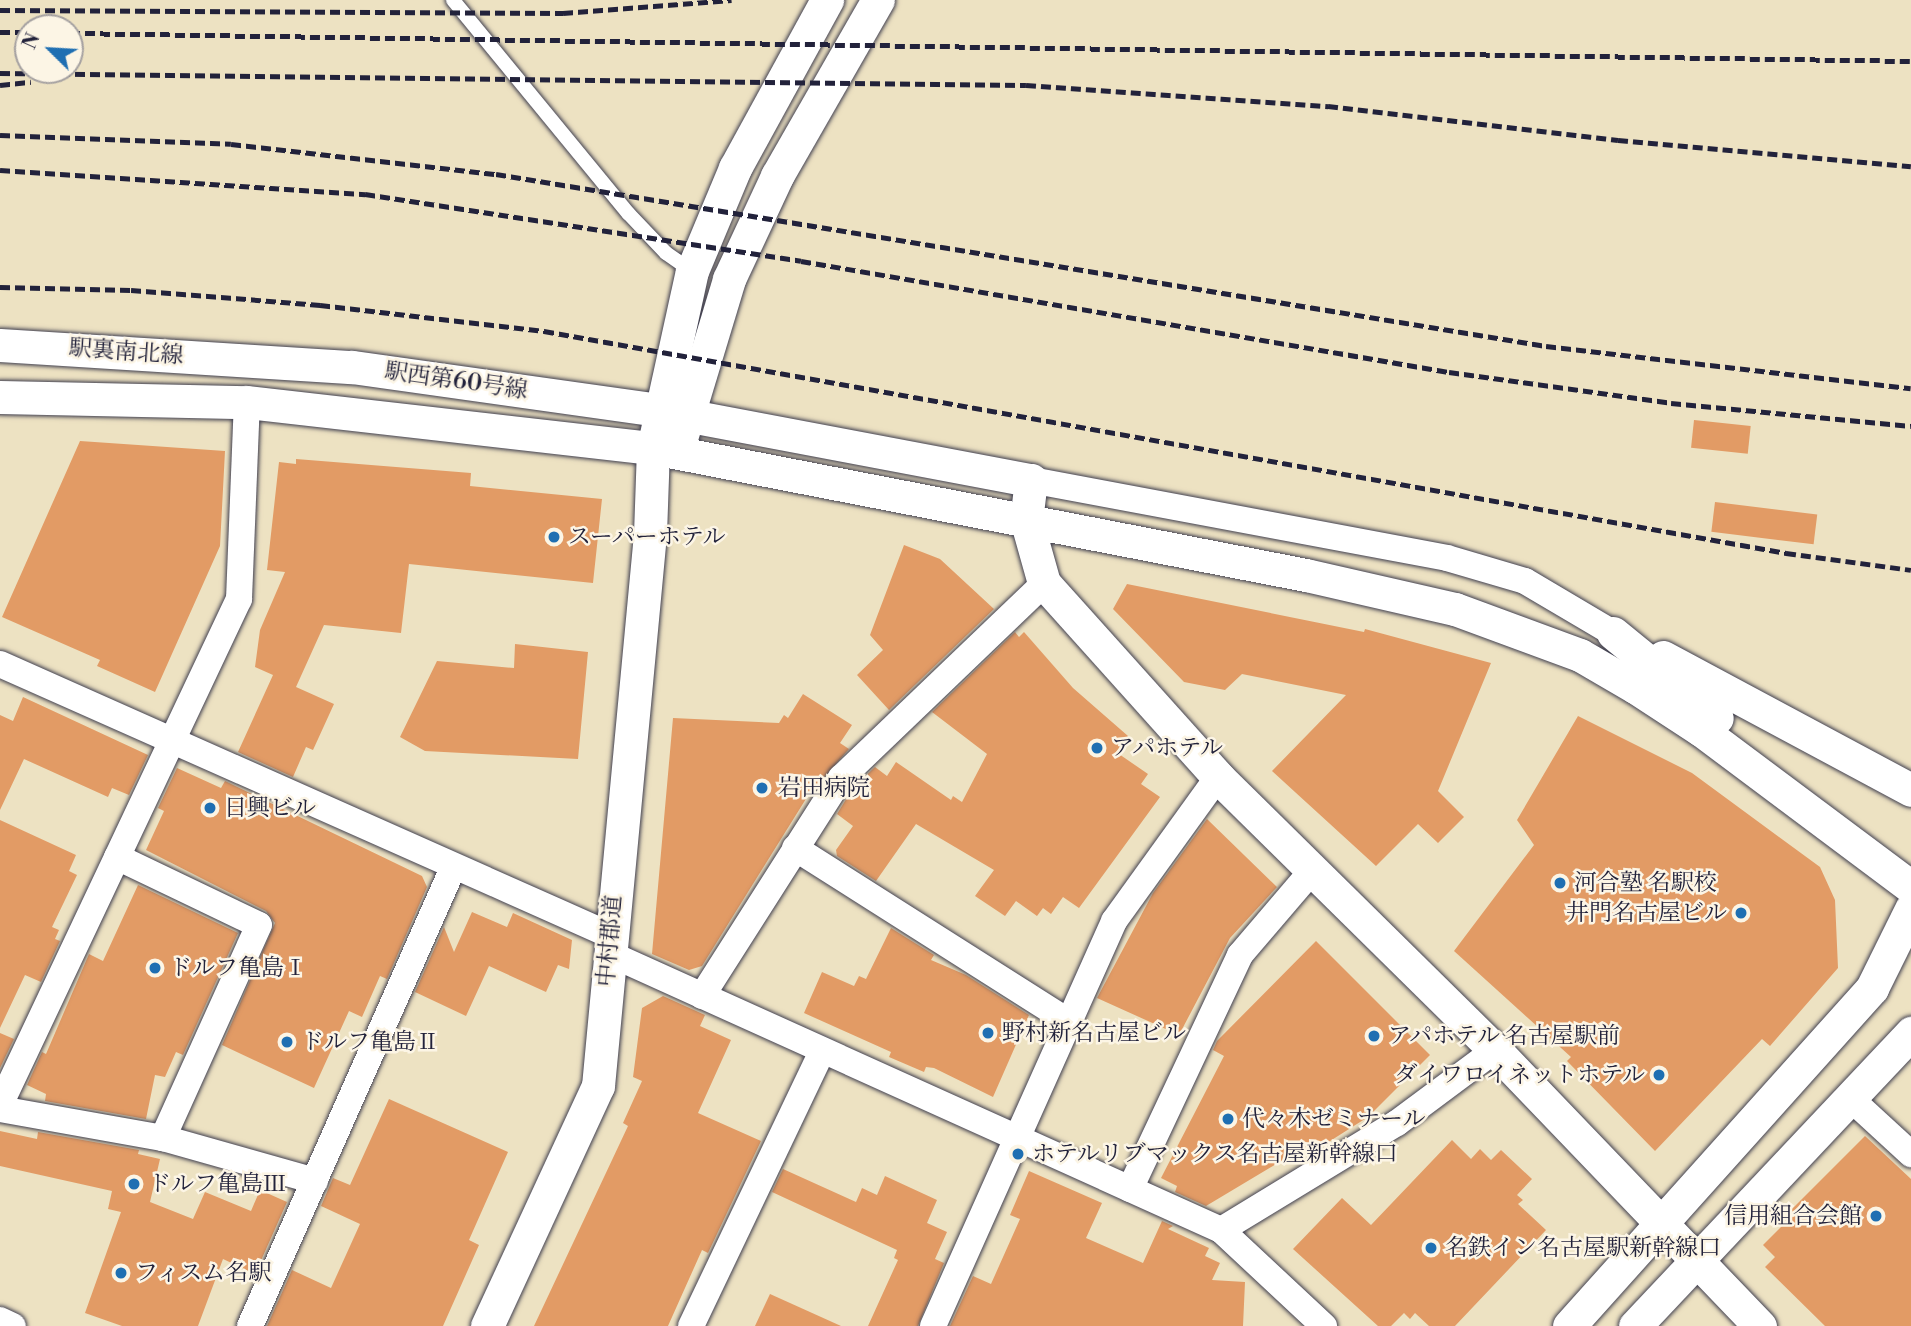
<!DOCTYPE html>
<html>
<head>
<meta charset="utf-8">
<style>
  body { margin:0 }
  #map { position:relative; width:1911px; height:1326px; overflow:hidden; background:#ede2c2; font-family:"Libre Bodoni","Noto Serif JP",serif }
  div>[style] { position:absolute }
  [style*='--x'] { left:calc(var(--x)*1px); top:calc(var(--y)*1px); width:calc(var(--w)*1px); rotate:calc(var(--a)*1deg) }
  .building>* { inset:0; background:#e29b65; transform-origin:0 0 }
  .roads { filter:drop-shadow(0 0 2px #403f4f) drop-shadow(0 0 2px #403f4f) }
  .service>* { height:14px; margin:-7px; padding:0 7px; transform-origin:7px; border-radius:7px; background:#fff }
  .minor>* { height:26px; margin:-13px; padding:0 13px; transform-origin:13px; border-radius:13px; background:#fff }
  .tertiary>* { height:33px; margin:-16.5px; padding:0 16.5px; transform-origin:16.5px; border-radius:16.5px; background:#fff }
  .rail>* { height:5px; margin-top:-2.5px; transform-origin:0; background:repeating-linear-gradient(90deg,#22223b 0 10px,transparent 0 15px) }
  .dots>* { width:19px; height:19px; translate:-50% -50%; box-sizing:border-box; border:4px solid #fcf5e5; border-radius:50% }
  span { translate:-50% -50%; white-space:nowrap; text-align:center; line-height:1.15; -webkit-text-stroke:5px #fcf5e5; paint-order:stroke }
  .street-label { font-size:23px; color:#22223b }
  .poi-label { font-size:23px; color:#22223b }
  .left { translate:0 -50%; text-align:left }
  .right { translate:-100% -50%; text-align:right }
  .north { position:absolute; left:14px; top:14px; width:70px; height:70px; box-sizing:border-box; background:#fcf5e5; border:2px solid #a5a1a1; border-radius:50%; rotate:294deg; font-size:19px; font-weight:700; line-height:28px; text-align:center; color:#22223b }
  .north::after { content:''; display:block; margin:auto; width:24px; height:32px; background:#1f6fb2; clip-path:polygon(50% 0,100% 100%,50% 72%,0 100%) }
</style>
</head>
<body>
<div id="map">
  <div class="building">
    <div style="left:1694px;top:420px;width:57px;height:28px;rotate:6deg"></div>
    <div style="clip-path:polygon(80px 441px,225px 451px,220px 546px,155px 692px,97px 666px,100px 660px,2px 617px)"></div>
    <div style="clip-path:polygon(296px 459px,471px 473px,470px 486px,602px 499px,593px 583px,409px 564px,401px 633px,324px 625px,296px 687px,334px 704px,313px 750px,306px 747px,293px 777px,238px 752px,273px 675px,255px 667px,260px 630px,285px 572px,267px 570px,279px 462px,296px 464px)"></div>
    <div style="left:1715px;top:502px;width:103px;height:30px;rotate:7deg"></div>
    <div style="clip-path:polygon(904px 545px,940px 559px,994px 609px,889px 710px,857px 675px,883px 650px,870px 635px)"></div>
    <div style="clip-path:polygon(1127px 584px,1364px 632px,1365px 629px,1491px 663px,1438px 791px,1464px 817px,1438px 843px,1418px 824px,1376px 866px,1272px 771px,1346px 695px,1242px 674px,1225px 690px,1184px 682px,1113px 609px)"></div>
    <div style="clip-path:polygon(1015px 632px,1019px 637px,1024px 632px,1073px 688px,1128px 736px,1116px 752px,1148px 774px,1141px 784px,1160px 797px,1079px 908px,1063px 897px,1051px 914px,1043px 908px,1037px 916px,1016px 901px,1005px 916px,975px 896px,994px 870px,916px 824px,876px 881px,837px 856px,836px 850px,853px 826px,837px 814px,853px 788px,875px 767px,887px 776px,896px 762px,951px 800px,953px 796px,962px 802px,987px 754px,932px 712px)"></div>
    <div style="clip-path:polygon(515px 644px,588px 652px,578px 759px,425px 751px,400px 737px,437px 661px,514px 668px)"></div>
    <div style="clip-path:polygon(803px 694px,852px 725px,840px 743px,849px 749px,809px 794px,702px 966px,689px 970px,652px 954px,673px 718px,779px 723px,784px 715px,788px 718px)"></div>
    <div style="clip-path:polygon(23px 697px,148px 755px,129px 795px,112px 788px,108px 797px,24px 759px,0 810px,0 715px,13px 721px)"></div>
    <div style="clip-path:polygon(1578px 716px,1692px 773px,1820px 867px,1835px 900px,1838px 968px,1770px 1046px,1762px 1039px,1655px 1151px,1567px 1061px,1571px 1057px,1454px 951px,1534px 845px,1517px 820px)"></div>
    <div style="clip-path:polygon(177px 768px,221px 788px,225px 781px,422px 876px,427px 887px,387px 979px,380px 976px,362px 1017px,349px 1011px,314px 1088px,222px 1045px,275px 923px,266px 911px,146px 850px,164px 811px,158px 808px)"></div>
    <div style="clip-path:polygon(1207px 819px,1277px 887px,1230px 938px,1179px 1035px,1097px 998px,1153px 893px)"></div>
    <div style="clip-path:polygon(0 820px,76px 855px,69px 871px,77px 875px,52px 927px,59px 930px,55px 939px,60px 941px,41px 982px,25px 975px,0 1028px)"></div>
    <div style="clip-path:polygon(138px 885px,238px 933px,183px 1055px,176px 1052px,165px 1077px,155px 1075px,146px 1119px,45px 1101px,46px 1094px,27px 1085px,42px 1052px,46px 1054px,89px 954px,103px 961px)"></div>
    <div style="clip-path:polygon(472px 912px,507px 927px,513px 913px,572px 940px,569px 969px,558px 965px,546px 992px,489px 966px,466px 1016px,415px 992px,444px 927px,454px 952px)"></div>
    <div style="clip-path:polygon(891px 928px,934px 955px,931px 960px,966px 975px,1029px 1015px,993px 1097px,934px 1068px,926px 1067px,924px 1072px,889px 1057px,891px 1052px,804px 1013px,822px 972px,854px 986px,859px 976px,866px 979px)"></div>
    <div style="clip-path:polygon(1316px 941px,1430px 1055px,1368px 1117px,1308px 1155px,1303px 1148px,1206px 1206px,1175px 1192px,1177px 1186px,1161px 1178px,1224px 1056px,1213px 1050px,1217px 1041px)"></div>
    <div style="clip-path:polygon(663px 996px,705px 1015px,700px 1026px,731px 1040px,698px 1113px,761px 1141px,708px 1253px,702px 1250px,668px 1326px,534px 1326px,628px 1126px,623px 1123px,642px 1081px,633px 1077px,642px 1008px)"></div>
    <div style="clip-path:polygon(0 1033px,14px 1039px,0 1068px)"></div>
    <div style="clip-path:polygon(389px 1099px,508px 1152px,469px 1240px,479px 1245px,443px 1326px,267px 1326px,292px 1270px,331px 1288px,360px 1224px,321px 1206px,333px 1178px,350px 1185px)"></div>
    <div style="clip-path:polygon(0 1131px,37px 1139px,38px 1132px,139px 1150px,138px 1154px,160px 1159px,150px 1202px,193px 1219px,205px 1192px,251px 1211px,260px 1190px,287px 1202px,255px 1274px,223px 1259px,198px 1326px,122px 1326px,85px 1313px,121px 1212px,108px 1209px,112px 1191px,0 1166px)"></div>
    <div style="clip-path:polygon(1865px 1136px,1911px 1179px,1911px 1326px,1825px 1326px,1765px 1267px,1775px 1257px,1763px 1245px,1782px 1226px,1778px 1223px)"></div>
    <div style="clip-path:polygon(1452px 1140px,1471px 1159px,1480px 1149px,1491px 1160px,1501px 1150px,1532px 1179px,1517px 1195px,1523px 1200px,1518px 1204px,1546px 1230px,1455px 1326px,1429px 1326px,1415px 1313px,1410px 1319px,1404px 1313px,1391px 1326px,1378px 1326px,1293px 1249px,1342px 1198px,1371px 1225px)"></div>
    <div style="clip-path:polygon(783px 1169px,856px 1202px,862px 1188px,877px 1195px,885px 1176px,937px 1200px,927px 1223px,947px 1232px,935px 1259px,944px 1263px,918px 1326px,868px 1326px,898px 1260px,894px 1258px,897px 1250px,772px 1192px)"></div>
    <div style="clip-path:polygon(1029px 1171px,1102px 1203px,1086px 1238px,1143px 1263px,1162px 1221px,1173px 1226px,1168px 1229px,1209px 1248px,1205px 1256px,1220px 1263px,1212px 1280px,1245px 1282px,1243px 1326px,950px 1326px,973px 1276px,991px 1284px,1020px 1219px,1010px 1215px)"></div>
    <div style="clip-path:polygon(770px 1294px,841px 1326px,755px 1326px)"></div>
  </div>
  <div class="roads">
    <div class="service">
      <div style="--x:453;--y:0;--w:276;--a:50.6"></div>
      <div style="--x:628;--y:213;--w:55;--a:46.5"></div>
      <div style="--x:666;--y:253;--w:32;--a:35"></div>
    </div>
    <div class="minor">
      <div style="--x:1031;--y:480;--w:423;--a:10.6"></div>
      <div style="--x:1447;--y:558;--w:81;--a:16.4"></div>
      <div style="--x:1525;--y:581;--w:102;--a:30.6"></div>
      <div style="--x:0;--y:664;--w:667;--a:23.95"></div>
      <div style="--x:795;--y:848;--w:325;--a:32.4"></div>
      <div style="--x:117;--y:857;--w:157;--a:25.6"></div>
      <div style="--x:259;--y:925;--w:234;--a:114.3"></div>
      <div style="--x:608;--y:953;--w:673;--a:24.32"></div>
      <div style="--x:1221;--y:1230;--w:141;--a:43"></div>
      <div style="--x:702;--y:996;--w:259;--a:-57.5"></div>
      <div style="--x:841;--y:778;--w:281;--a:-43.8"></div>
      <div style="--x:1850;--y:1098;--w:83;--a:42.6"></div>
      <div style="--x:0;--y:1105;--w:560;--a:-64.72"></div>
      <div style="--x:239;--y:599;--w:197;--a:-87.7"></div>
      <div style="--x:0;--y:1109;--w:166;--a:10.1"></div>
      <div style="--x:163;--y:1138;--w:158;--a:15.8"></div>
      <div style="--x:1130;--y:1189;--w:259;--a:-64.8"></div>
      <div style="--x:1240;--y:955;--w:109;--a:-49.5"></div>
      <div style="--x:1221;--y:1230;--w:206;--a:-31.3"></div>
      <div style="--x:1397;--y:1123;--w:122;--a:-36.7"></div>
      <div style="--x:0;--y:1320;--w:14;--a:25"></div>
      <div style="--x:250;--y:1326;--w:501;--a:-66.1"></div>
      <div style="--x:691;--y:1326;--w:305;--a:-64.5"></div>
      <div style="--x:933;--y:1326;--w:444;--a:-65.9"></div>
      <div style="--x:1114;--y:921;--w:178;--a:-54.2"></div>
    </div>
    <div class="tertiary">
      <div style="--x:0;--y:345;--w:353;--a:3.6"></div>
      <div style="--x:352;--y:367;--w:310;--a:8"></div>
      <div style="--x:659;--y:410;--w:379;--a:10.7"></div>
      <div style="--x:1031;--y:480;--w:39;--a:97"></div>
      <div style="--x:1026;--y:519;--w:66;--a:74.3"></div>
      <div style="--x:1044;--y:583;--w:261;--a:48.1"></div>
      <div style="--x:1218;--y:777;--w:389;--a:44.6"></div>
      <div style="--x:1495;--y:1050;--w:383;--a:46.2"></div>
      <div style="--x:0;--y:397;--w:247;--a:1.2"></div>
      <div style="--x:247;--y:402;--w:409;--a:6.5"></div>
      <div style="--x:653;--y:448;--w:665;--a:11.01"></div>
      <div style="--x:1306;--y:575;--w:153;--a:12.9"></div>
      <div style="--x:1455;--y:609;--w:133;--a:20.2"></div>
      <div style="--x:1580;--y:655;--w:64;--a:30.2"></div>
      <div style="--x:1635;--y:687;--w:79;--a:33.1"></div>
      <div style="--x:1701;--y:730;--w:262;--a:36.8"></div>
      <div style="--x:682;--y:435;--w:163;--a:-73.2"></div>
      <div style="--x:729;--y:279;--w:114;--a:-65"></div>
      <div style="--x:777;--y:176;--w:203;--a:-60.2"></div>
      <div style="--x:1613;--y:633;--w:134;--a:39.3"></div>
      <div style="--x:1663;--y:657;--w:281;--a:28.2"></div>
      <div style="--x:487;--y:1326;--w:264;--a:-65.2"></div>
      <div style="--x:598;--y:1086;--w:554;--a:-84.62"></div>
      <div style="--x:650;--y:534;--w:86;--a:-88"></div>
      <div style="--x:653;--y:448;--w:181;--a:-77.6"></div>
      <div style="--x:692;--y:271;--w:112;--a:-67.3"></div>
      <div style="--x:735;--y:168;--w:192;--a:-61.3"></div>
      <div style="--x:1569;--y:1326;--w:454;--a:-48.1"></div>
      <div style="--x:1872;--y:988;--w:88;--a:-63.7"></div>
      <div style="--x:1635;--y:1326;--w:403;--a:-46.7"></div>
    </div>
  </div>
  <div class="rail">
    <div style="--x:0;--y:10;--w:563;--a:0.31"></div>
    <div style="--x:563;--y:13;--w:169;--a:-4.4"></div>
    <div style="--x:0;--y:32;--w:28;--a:0"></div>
    <div style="--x:70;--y:33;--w:1841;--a:0.87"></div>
    <div style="--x:0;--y:73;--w:1026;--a:0.67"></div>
    <div style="--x:1026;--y:85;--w:303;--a:4"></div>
    <div style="--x:1328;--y:106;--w:292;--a:6.7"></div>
    <div style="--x:1618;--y:140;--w:294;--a:5.1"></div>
    <div style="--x:0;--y:85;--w:31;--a:-6"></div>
    <div style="--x:0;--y:135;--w:231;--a:2.2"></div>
    <div style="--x:231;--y:144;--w:267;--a:6.5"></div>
    <div style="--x:496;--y:174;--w:1064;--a:9.3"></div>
    <div style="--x:1546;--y:346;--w:367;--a:6.6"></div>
    <div style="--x:0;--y:170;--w:366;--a:3.8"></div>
    <div style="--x:365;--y:194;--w:441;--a:8.7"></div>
    <div style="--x:801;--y:261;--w:657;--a:9.72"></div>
    <div style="--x:1449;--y:372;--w:224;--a:7.9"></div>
    <div style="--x:1671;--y:403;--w:241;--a:5.5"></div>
    <div style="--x:0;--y:287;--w:131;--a:1.3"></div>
    <div style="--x:131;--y:290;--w:190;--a:4.5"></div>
    <div style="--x:320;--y:305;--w:226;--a:6.6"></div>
    <div style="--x:544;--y:331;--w:1262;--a:10.13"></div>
    <div style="--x:1786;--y:553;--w:126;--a:7.7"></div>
  </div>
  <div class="dots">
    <div style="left:554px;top:537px;background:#1f6fb2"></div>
    <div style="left:1097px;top:748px;background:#1f6fb2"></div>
    <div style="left:762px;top:788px;background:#1f6fb2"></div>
    <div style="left:210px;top:808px;background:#1f6fb2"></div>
    <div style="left:1560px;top:883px;background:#1f6fb2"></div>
    <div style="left:1741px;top:913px;background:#1f6fb2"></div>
    <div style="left:155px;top:968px;background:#1f6fb2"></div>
    <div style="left:988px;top:1033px;background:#1f6fb2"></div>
    <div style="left:1374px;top:1036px;background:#1f6fb2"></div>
    <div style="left:287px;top:1042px;background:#1f6fb2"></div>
    <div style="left:1659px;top:1075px;background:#1f6fb2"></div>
    <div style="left:1228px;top:1119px;background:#1f6fb2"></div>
    <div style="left:1018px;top:1154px;background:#1f6fb2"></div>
    <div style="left:134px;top:1184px;background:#1f6fb2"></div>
    <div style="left:1876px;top:1216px;background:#1f6fb2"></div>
    <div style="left:1431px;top:1248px;background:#1f6fb2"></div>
    <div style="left:121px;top:1273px;background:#1f6fb2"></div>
  </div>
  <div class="street-label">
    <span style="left:126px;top:352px;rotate:4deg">駅裏南北線</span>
    <span style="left:456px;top:381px;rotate:8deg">駅西第60号線</span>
    <span style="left:610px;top:941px;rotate:-85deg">中村郡道</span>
  </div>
  <div class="poi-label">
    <span class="left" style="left:568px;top:537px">スーパーホテル</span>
    <span class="left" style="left:1111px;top:748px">アパホテル</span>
    <span class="left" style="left:778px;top:788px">岩田病院</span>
    <span class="left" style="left:224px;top:808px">日興ビル</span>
    <span class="left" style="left:1574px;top:883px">河合塾 名駅校</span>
    <span class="right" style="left:1727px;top:913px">井門名古屋ビル</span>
    <span class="left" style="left:169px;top:968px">ドルフ亀島Ⅰ</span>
    <span class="left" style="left:1002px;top:1033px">野村新名古屋ビル</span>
    <span class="left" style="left:1388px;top:1036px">アパホテル 名古屋駅前</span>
    <span class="left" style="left:301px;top:1042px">ドルフ亀島Ⅱ</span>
    <span class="right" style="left:1645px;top:1075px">ダイワロイネットホテル</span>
    <span class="left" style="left:1242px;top:1119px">代々木ゼミナール</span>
    <span class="left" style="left:1032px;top:1154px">ホテルリブマックス名古屋新幹線口</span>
    <span class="left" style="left:148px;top:1184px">ドルフ亀島Ⅲ</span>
    <span class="right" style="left:1862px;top:1216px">信用組合会館</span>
    <span class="left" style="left:1445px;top:1248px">名鉄イン名古屋駅新幹線口</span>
    <span class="left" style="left:135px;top:1273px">フィスム名駅</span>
  </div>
  <div class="north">N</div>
</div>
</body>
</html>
